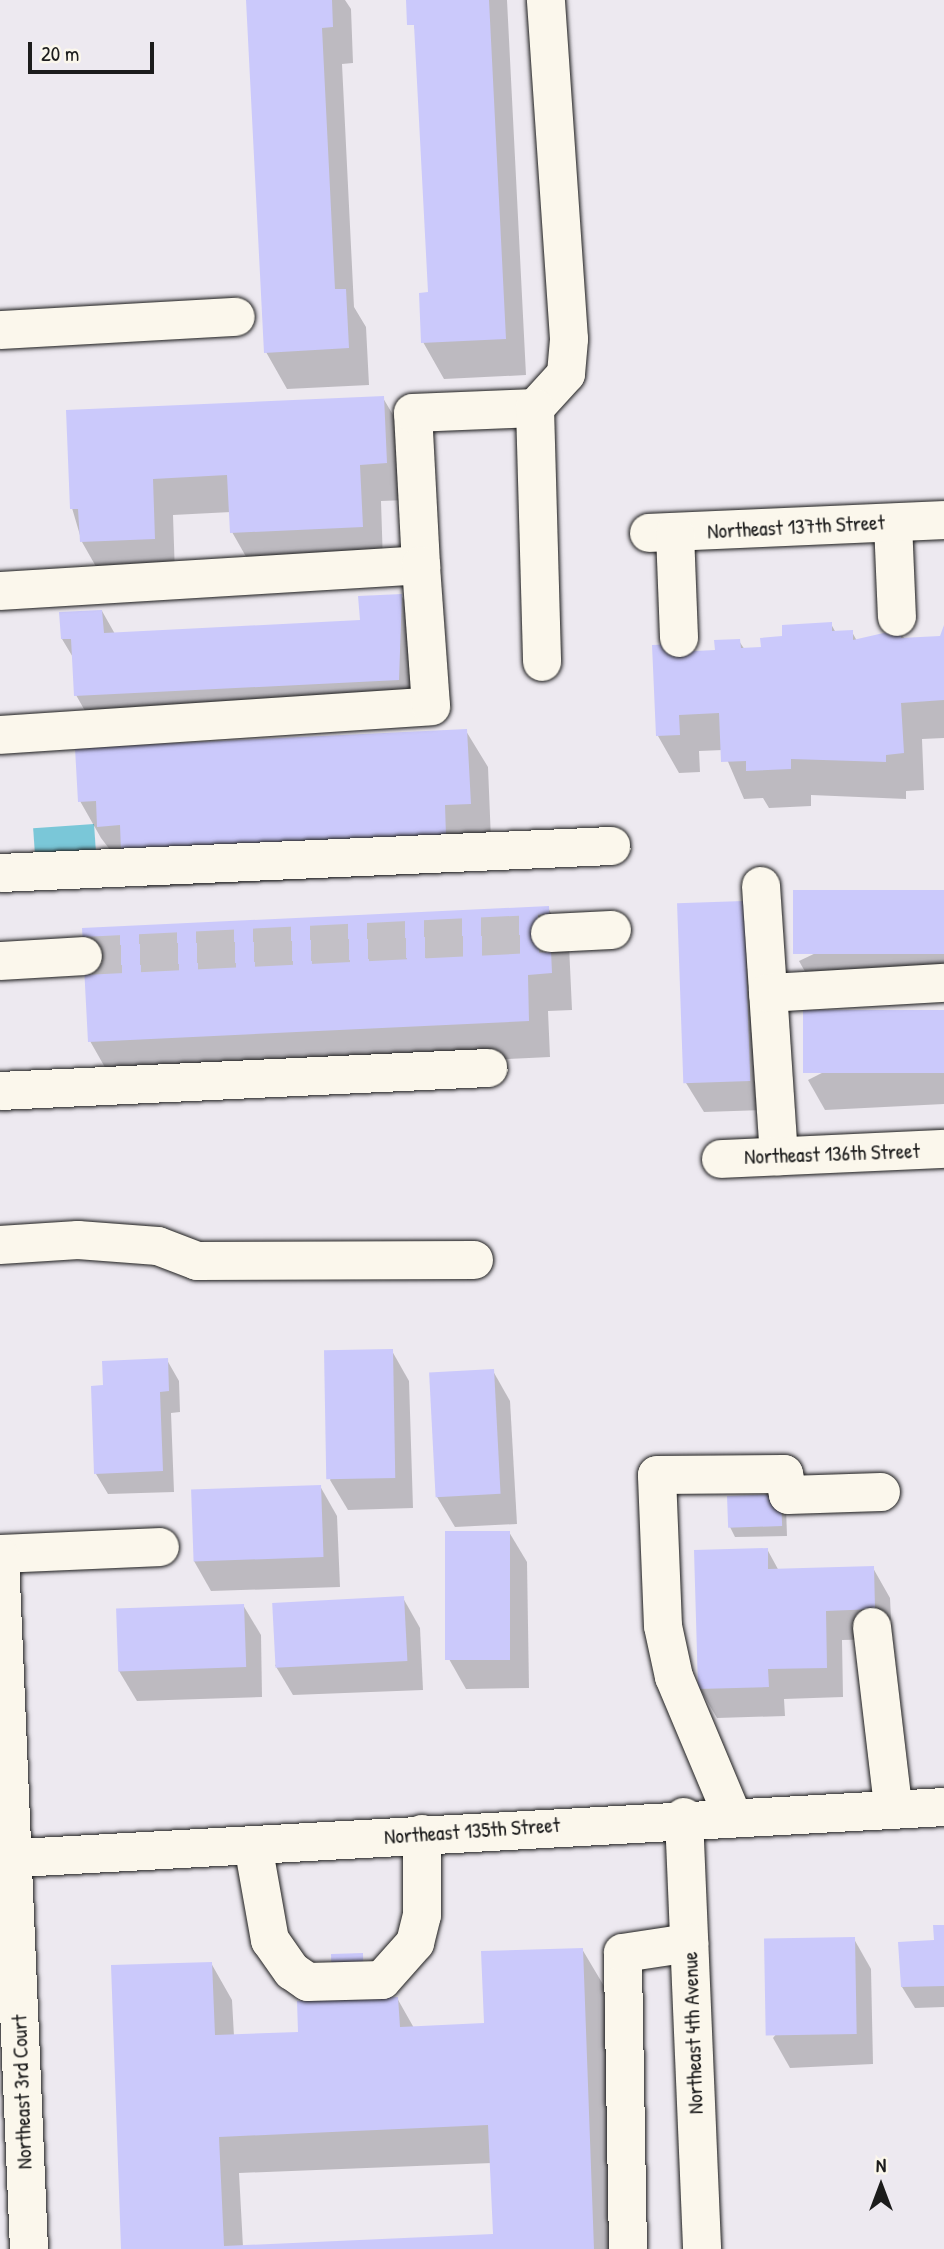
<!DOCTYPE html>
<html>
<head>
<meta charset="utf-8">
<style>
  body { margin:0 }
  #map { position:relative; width:944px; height:2249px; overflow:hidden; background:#ede9f0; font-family:"Patrick Hand",sans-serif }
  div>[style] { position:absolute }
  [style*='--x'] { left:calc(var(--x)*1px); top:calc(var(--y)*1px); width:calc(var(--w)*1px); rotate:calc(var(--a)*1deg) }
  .water>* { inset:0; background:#7ac7d8; transform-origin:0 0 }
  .shadow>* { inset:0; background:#0003 }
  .building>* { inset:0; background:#cbc9fb; transform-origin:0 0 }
  .minor-tunnel>* { height:38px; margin-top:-19px; transform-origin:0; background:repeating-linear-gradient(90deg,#c3c0c6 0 38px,transparent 0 57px) }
  .roads { filter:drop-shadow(0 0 2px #1c1c1c) drop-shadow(0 0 2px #1c1c1c) }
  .minor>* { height:38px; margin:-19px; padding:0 19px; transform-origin:19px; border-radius:19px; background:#fbf7ec }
  .major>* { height:38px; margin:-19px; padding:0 19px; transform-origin:19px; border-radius:19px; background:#fbf7ec }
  span { translate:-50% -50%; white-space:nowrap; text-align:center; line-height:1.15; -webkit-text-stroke:5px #fbf7ec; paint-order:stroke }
  .street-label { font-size:21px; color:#1c1c1c }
  .north { position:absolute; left:846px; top:2151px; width:70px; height:70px; -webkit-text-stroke:5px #fbf7ec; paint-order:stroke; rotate:0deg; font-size:19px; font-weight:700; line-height:28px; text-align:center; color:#1c1c1c }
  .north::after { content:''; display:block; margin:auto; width:24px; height:32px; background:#1c1c1c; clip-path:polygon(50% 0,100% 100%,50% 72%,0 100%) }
  .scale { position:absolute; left:28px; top:42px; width:126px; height:32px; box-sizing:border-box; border:4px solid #1c1c1c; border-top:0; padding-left:9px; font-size:21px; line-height:24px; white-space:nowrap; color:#1c1c1c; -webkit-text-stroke:5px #fbf7ec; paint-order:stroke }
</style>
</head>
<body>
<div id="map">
  <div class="water">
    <div style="left:94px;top:824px;width:31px;height:61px;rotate:86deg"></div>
  </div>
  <div class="shadow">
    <div style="clip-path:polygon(248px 0,345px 0,351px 9px,353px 63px,342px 64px,354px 307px,366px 327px,369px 385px,287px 389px,266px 352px)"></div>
    <div style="clip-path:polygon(408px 0,507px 0,526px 375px,444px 379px,423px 342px,430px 294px,417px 38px)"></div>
    <div style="clip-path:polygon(383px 398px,405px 435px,407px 500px,381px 501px,383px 563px,253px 569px,232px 532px,231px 512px,173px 515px,175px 575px,103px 579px,82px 542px,72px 508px,68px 412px)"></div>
    <div style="clip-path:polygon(401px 595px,418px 625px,415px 709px,93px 725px,76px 695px,74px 659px,62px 639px,102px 611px,115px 634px,362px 622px)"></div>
    <div style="clip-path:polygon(831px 624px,836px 633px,852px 632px,857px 641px,900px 631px,905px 640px,942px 638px,944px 627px,944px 738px,922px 739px,924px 790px,906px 791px,906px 799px,811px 795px,811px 806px,769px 808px,763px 798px,744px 799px,723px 750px,699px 751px,700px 772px,679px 773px,658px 736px,680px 654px,717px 652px,739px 641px,745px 650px,763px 648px)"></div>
    <div style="clip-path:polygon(466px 731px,488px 767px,491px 840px,465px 842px,467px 872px,144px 888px,130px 863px,120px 863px,101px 838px,80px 801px)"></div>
    <div style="clip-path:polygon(944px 892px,944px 984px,816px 991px,799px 961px)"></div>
    <div style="clip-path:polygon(743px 903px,767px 1110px,704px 1112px,686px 1083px)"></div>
    <div style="clip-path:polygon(548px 908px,569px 945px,572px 1010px,548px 1011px,550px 1057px,111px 1078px,90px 1041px)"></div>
    <div style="clip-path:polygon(944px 1011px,944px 1104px,825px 1110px,808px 1080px)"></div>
    <div style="clip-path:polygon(392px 1351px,409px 1381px,413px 1508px,348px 1510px,330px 1480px)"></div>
    <div style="clip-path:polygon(167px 1360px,179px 1381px,180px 1412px,171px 1413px,174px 1492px,108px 1494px,96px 1474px,105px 1387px)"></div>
    <div style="clip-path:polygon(493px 1371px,510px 1401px,517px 1524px,455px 1527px,437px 1497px)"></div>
    <div style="clip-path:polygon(320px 1486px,337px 1516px,340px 1587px,211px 1591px,194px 1561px)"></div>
    <div style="clip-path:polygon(786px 1506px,787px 1536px,735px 1537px,730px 1527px)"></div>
    <div style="clip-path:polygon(509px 1532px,527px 1562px,529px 1688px,466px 1689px,449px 1659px)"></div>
    <div style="clip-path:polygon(767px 1549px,779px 1571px,873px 1568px,890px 1598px,892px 1639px,842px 1640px,843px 1697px,784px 1699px,785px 1716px,717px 1718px,700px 1689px)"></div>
    <div style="clip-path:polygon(403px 1598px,420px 1628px,423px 1690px,293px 1695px,275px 1665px)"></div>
    <div style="clip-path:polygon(243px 1605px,261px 1635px,262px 1697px,137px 1701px,119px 1671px)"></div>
    <div style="clip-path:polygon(944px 1926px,944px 2007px,915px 2008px,902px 1987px)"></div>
    <div style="clip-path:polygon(854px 1939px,871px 1969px,873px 2064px,790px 2068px,773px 2038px)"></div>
    <div style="clip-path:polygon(evenodd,582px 1949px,604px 1986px,613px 2249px,123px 2249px,211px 1963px,232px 2000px,234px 2036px,299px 2034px,334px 2001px,362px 1955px,369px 2000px,397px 1998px,414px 2028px,486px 2025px,582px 1949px,492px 2163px,495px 2236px,243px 2247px,239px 2173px,492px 2163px)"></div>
  </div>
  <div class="building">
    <div style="clip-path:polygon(246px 0,332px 0,333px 27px,322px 28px,335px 289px,346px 289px,349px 348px,264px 353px)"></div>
    <div style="clip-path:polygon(406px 0,489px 0,506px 339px,421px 343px,419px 293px,428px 292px,414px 25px,407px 25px)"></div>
    <div style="clip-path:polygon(384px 396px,387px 463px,360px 465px,363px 527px,230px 533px,227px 475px,153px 479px,155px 539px,80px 542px,78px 509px,70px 509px,66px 410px)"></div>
    <div style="clip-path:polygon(402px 594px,399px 680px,74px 696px,71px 639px,61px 639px,59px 612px,102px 610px,104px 633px,360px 620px,358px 596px)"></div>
    <div style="clip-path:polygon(832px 622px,832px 631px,853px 630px,853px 640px,901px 629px,901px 638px,940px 636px,944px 625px,944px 700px,901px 703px,904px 753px,886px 755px,886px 762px,791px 759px,791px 769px,746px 771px,746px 761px,721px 762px,719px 713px,679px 715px,680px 735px,656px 736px,652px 645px,676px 644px,676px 652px,715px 650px,714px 640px,740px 639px,741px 648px,761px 647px,760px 638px,782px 636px,782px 625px)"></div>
    <div style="clip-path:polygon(467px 729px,471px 804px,445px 805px,446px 836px,121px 851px,120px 825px,97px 827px,96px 801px,78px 802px,75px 748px)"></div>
    <div style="left:944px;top:890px;width:64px;height:151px;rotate:90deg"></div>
    <div style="left:744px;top:901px;width:180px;height:67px;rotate:88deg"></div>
    <div style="clip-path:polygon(549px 906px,552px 973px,528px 975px,529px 1021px,88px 1042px,82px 928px)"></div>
    <div style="left:944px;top:1010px;width:63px;height:141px;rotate:90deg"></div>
    <div style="left:393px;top:1349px;width:129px;height:69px;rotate:89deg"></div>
    <div style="clip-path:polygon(168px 1358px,169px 1391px,160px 1392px,163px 1471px,94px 1474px,91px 1386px,103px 1385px,102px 1361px)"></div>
    <div style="left:494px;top:1369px;width:125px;height:65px;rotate:87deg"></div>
    <div style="left:321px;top:1485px;width:72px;height:130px;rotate:88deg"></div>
    <div style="left:781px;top:1494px;width:32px;height:54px;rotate:88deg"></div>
    <div style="left:445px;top:1531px;width:65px;height:129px"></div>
    <div style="clip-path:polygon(768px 1548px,768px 1569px,874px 1566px,875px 1609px,826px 1611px,827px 1668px,768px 1669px,769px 1687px,698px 1689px,694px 1550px)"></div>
    <div style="left:404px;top:1596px;width:65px;height:132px;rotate:87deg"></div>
    <div style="left:244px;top:1604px;width:63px;height:128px;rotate:88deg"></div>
    <div style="clip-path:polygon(933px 1925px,944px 1925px,944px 1986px,901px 1987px,898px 1942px,934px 1940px)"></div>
    <div style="left:855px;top:1937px;width:97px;height:91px;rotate:89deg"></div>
    <div style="clip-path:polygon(evenodd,583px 1948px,594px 2249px,121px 2249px,111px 1965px,212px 1962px,215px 2035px,298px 2032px,297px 2001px,332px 1999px,331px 1954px,363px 1953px,364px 1998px,398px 1997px,400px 2027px,484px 2023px,481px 1951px,583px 1948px,488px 2125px,493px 2234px,224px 2246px,219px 2137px,488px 2125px)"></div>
  </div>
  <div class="minor-tunnel">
    <div style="--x:83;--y:956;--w:468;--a:-2.8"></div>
  </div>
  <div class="roads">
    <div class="minor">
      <div style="--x:0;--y:330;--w:236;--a:-3.2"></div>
      <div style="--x:535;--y:408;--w:46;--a:-47.6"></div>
      <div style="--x:566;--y:374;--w:35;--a:-85"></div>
      <div style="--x:569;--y:339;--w:340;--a:-93.9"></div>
      <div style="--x:893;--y:523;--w:94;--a:87.6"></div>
      <div style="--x:649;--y:533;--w:295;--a:-2.5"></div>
      <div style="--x:675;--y:533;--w:105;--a:87.8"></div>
      <div style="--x:0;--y:591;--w:422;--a:-3.5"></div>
      <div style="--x:421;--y:565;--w:152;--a:-93"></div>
      <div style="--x:413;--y:413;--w:122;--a:-2.3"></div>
      <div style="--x:535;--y:408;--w:254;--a:88.4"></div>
      <div style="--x:0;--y:735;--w:432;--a:-3.8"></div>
      <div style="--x:431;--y:706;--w:141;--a:-94.1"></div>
      <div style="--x:0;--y:873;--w:612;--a:-2.53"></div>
      <div style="--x:761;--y:886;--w:271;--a:86.2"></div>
      <div style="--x:550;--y:933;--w:62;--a:-2.8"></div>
      <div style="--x:0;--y:961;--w:83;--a:-3.4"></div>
      <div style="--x:768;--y:993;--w:176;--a:-3.3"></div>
      <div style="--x:0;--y:1091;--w:489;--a:-2.7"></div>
      <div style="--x:721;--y:1159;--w:223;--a:-2.6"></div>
      <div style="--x:0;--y:1245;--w:78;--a:-3.7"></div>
      <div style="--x:78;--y:1240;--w:80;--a:4.3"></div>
      <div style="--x:158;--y:1246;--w:42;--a:21"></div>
      <div style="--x:197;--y:1261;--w:277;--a:-0.2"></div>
      <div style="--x:0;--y:1554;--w:160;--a:-2.5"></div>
      <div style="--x:0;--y:1557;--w:693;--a:87.6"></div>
      <div style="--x:872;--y:1627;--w:181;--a:83.3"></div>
      <div style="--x:732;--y:1815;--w:150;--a:-112.8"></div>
      <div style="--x:674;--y:1677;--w:52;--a:-102.2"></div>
      <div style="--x:663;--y:1626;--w:151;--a:-92.3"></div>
      <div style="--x:657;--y:1475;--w:127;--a:-0.5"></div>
      <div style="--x:784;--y:1474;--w:21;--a:79"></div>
      <div style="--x:788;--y:1495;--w:93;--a:-1.8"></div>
      <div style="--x:684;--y:1817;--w:432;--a:87.6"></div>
      <div style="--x:253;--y:1845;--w:97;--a:79.9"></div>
      <div style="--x:270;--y:1940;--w:38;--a:55"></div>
      <div style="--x:292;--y:1971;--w:19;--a:35"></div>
      <div style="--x:308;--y:1982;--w:74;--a:-1.5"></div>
      <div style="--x:382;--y:1980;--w:50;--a:-48.3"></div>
      <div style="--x:415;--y:1943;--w:29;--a:-76"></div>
      <div style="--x:422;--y:1915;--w:81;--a:-90"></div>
      <div style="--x:628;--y:2249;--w:296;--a:-91"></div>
      <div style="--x:623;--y:1953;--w:67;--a:-8.6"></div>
    </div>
    <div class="major">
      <div style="--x:0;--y:1859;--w:945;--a:-3.15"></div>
    </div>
  </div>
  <div class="street-label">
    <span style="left:796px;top:527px;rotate:-3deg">Northeast 137th Street</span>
    <span style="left:832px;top:1154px;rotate:-2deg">Northeast 136th Street</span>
    <span style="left:472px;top:1831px;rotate:-4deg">Northeast 135th Street</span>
    <span style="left:693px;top:2033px;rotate:-92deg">Northeast 4th Avenue</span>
    <span style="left:22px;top:2092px;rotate:-92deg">Northeast 3rd Court</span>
  </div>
  <div class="north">N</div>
  <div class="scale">20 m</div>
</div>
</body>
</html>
